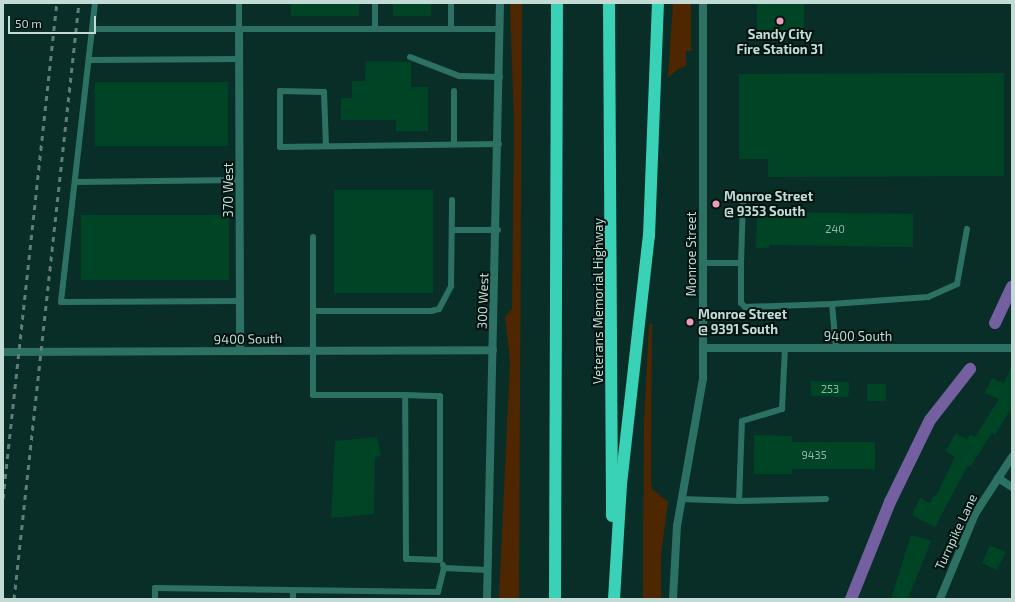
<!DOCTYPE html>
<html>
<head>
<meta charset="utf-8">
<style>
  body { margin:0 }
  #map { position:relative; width:1015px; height:602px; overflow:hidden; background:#082e27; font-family:"Exo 2",sans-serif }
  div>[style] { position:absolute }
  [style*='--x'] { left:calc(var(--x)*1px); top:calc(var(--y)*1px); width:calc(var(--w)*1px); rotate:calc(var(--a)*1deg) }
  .green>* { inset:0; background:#4e2600 }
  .canal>* { height:12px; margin:-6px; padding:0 6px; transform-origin:6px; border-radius:6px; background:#745fa1 }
  .building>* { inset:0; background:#004426; transform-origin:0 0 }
  .service>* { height:6px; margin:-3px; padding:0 3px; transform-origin:3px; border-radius:3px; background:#2c7163 }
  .minor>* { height:8px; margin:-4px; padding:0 4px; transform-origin:4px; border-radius:4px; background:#2c7163 }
  .tertiary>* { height:8px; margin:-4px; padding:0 4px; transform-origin:4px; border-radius:4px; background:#2c7163 }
  .motorway>* { height:12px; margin:-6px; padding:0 6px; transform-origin:6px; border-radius:6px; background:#3ad2b6 }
  .rail>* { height:3px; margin-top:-1.5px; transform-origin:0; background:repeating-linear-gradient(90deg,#5e7e77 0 5px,transparent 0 10px) }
  .dots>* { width:11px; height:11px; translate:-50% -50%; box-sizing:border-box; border:2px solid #021410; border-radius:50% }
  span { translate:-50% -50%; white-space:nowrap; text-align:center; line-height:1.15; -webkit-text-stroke:4px #021410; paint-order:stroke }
  .number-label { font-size:11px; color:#92b5a9 }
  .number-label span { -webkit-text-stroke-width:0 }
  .poi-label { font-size:13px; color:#c3dbd5; font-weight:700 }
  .left { translate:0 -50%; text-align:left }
  .street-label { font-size:13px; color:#c3dbd5 }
  .frame { position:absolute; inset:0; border:4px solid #c3dbd5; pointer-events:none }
  .scale { position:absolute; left:8px; top:16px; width:88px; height:18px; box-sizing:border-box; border:2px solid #c3dbd5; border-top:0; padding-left:5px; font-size:12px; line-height:14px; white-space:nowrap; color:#c3dbd5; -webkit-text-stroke:3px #021410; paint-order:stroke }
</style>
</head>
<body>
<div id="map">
  <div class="green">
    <div style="clip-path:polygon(510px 3px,522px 3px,519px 599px,499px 599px,510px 361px,505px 317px,512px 309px,514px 125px)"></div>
    <div style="clip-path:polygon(673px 3px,691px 3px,691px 51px,686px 51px,686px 66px,678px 69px,668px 78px)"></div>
    <div style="clip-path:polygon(649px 324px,652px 324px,651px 482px,652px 489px,668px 502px,661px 554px,661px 599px,643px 599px,644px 421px)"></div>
  </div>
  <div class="canal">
    <div style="--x:995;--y:323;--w:40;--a:-65"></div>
    <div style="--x:851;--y:599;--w:105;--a:-68.1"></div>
    <div style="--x:890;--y:502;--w:91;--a:-64"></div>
    <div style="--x:930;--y:420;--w:65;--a:-51.9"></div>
  </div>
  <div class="building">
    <div style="left:291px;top:3px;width:68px;height:13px"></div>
    <div style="left:393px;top:3px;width:38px;height:13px"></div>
    <div style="left:757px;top:3px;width:47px;height:35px"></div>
    <div style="clip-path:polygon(366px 61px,411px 62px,411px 87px,428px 87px,428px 131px,396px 131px,396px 120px,341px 120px,341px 98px,352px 98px,352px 81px,365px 81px)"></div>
    <div style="clip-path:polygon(1004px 73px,1004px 176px,768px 177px,768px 159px,739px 159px,739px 74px)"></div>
    <div style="left:95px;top:82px;width:133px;height:64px"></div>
    <div style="left:334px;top:190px;width:99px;height:103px"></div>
    <div style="clip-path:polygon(757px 212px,913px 214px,913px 247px,769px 245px,769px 248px,756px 248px)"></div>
    <div style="left:81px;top:215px;width:148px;height:65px"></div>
    <div style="clip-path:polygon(1012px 365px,1012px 407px,995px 435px,992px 433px,970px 467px,968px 465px,935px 527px,912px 515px,920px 498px,930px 503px,934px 495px,936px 496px,955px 457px,945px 451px,956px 433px,967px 440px,970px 434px,975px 437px,999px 399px,985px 393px,992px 378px,1004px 383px)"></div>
    <div style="left:811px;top:381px;width:38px;height:15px;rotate:2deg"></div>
    <div style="left:867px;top:384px;width:19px;height:17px"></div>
    <div style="clip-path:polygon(754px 435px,792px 436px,792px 442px,875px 442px,875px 469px,792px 469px,792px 474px,754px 474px)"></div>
    <div style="clip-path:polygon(377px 437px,381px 455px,375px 458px,374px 514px,331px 518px,335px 441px)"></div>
    <div style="clip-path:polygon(911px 535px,931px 541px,908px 599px,891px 599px)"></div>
    <div style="left:990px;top:545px;width:17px;height:20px;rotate:24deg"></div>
  </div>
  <div class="service">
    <div style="--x:95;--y:3;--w:301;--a:96.5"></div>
    <div style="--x:61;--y:302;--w:179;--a:-0.3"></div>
    <div style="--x:375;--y:28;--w:25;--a:-90"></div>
    <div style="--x:451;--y:28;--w:25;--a:-90"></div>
    <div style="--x:92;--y:29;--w:408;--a:0"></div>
    <div style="--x:239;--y:29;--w:26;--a:-90"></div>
    <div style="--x:410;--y:57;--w:53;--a:21.2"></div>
    <div style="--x:459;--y:76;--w:41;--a:1.4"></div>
    <div style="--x:89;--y:60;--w:151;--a:-0.4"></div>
    <div style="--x:454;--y:91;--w:53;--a:90"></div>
    <div style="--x:326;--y:146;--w:54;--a:-92.1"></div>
    <div style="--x:324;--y:92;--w:44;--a:-178.7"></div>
    <div style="--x:280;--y:91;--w:56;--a:90"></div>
    <div style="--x:280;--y:147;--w:219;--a:-0.8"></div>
    <div style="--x:75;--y:182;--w:165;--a:-0.7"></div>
    <div style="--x:452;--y:230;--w:46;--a:0"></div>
    <div style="--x:313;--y:237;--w:158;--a:90"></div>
    <div style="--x:313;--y:395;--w:92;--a:0"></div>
    <div style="--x:405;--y:395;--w:35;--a:2"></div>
    <div style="--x:440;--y:396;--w:164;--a:90"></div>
    <div style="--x:440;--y:560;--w:34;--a:-178"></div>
    <div style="--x:406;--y:559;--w:164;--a:-90.3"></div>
    <div style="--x:703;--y:263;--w:38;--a:0"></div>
    <div style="--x:741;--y:263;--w:63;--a:-88.2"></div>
    <div style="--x:741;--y:263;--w:40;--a:90"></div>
    <div style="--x:741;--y:303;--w:6;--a:45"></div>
    <div style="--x:745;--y:307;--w:87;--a:-2"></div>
    <div style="--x:832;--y:304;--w:44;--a:84.8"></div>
    <div style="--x:832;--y:304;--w:96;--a:-4.2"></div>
    <div style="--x:928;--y:297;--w:32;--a:-24"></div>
    <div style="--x:957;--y:284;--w:56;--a:-79.7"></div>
    <div style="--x:315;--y:311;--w:116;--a:0"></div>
    <div style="--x:431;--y:311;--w:8;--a:-14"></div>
    <div style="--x:439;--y:309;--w:26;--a:-62"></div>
    <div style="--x:451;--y:286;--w:86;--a:-89.3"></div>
    <div style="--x:681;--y:499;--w:58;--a:2"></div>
    <div style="--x:739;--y:501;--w:80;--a:-87.9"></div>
    <div style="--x:742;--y:421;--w:42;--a:-16.7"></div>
    <div style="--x:782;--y:409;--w:61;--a:-87.2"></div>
    <div style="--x:739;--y:501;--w:87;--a:-1.3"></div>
    <div style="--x:443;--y:565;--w:3;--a:72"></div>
    <div style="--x:444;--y:568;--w:43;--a:2.7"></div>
    <div style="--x:155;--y:599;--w:11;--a:-90"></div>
    <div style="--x:155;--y:588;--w:283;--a:0.8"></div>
    <div style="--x:438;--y:592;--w:25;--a:-76"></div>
    <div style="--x:293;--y:599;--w:8;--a:-90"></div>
  </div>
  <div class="minor">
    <div style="--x:239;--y:29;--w:322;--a:89.8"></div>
    <div style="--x:998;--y:478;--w:17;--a:33"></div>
    <div style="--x:940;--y:599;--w:92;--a:-67.6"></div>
    <div style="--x:975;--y:514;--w:68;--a:-57"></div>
  </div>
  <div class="tertiary">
    <div style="--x:703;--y:348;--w:309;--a:0"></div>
    <div style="--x:3;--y:352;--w:490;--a:-0.2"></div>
    <div style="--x:487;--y:599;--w:596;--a:-88.75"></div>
    <div style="--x:673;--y:599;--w:73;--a:-86.9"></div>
    <div style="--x:677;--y:526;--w:149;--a:-80"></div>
    <div style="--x:703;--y:379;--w:376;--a:-90"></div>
  </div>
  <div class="motorway">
    <div style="--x:609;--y:3;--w:513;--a:89.66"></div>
    <div style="--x:555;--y:599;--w:596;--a:-89.81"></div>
    <div style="--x:614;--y:599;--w:115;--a:-86.5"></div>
    <div style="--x:621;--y:484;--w:250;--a:-83.6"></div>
    <div style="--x:649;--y:236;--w:233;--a:-87.8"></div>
  </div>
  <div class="rail">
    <div style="--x:3;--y:498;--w:498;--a:-83.8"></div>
    <div style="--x:14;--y:599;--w:600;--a:-83.78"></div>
  </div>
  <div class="dots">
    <div style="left:780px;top:21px;background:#ef9ab8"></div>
    <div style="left:716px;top:204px;background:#ef9ab8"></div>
    <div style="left:690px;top:322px;background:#ef9ab8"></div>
  </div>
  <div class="number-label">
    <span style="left:835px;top:229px">240</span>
    <span style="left:830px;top:389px">253</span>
    <span style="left:814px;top:455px">9435</span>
  </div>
  <div class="poi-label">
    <span style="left:780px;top:42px">Sandy City<br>Fire Station 31</span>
    <span class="left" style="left:724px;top:204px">Monroe Street<br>@ 9353 South</span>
    <span class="left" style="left:698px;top:322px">Monroe Street<br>@ 9391 South</span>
  </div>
  <div class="street-label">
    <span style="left:228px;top:190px;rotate:-90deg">370 West</span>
    <span style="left:691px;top:254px;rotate:-90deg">Monroe Street</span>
    <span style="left:483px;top:301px;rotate:-88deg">300 West</span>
    <span style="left:598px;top:301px;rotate:-90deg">Veterans Memorial Highway</span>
    <span style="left:858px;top:336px">9400 South</span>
    <span style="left:248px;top:339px;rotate:-1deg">9400 South</span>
    <span style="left:956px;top:532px;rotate:-65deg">Turnpike Lane</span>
  </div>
  <div class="frame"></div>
  <div class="scale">50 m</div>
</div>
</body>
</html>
